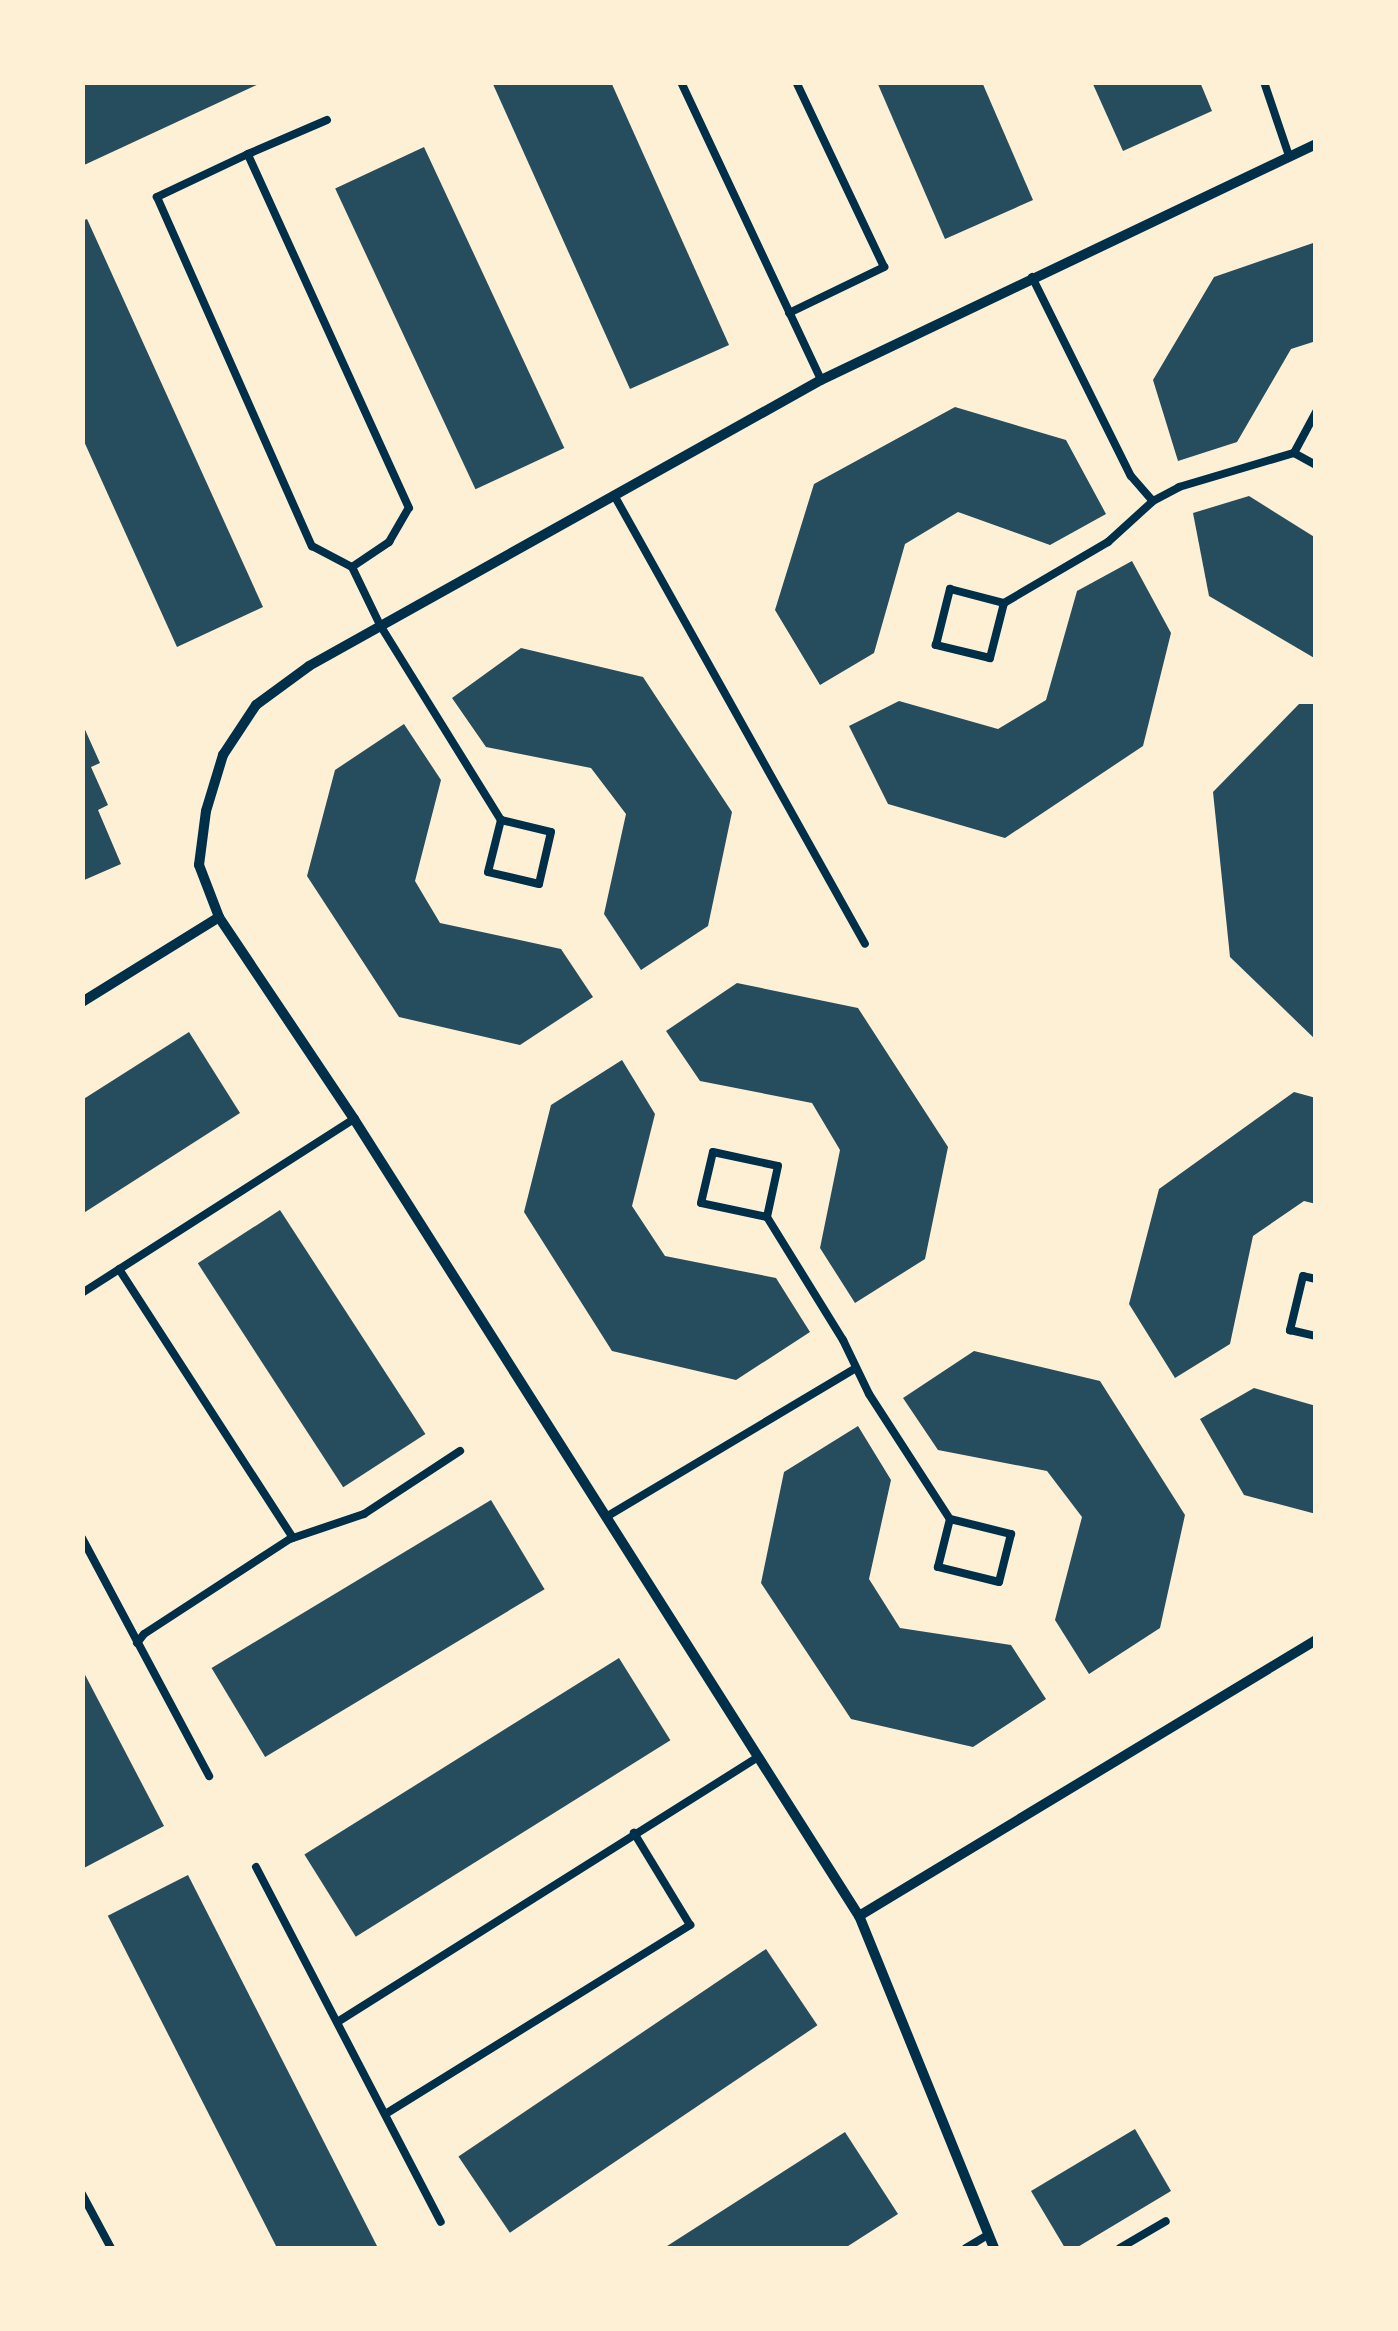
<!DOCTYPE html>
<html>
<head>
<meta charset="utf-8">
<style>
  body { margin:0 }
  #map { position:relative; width:1398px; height:2331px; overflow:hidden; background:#fdf0d5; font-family:"Public Sans",sans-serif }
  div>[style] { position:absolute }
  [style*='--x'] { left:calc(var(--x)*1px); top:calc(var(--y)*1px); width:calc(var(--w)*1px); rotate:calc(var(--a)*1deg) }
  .building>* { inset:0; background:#264d5e; transform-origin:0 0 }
  .service>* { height:8px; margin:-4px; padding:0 4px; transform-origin:4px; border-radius:4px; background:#003049 }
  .minor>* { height:10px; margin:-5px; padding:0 5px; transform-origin:5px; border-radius:5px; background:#003049 }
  span { translate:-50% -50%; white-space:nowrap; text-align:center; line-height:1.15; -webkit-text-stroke:9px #fdf0d5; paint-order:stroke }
  .frame { position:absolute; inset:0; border:85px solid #fdf0d5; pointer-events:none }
</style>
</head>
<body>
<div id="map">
  <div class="building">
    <div style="clip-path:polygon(82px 82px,263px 82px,82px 166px)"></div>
    <div style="clip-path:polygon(492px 82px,611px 82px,729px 345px,630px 389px)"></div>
    <div style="clip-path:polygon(877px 82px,982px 82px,1033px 200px,945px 239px)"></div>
    <div style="clip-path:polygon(1092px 82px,1200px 82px,1212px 111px,1123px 151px)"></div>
    <div style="left:424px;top:147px;width:332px;height:98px;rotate:65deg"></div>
    <div style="clip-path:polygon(87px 219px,263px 607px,177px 647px,82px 437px,82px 221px)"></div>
    <div style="clip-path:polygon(1316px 242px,1316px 341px,1291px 349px,1237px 442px,1178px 461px,1153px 380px,1214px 277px)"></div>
    <div style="clip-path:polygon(955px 407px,1066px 440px,1106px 514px,1050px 545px,958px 512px,905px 544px,874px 653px,820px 685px,775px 610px,814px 484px)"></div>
    <div style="clip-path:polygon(1249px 496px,1316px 538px,1316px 659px,1209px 596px,1193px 513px)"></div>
    <div style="clip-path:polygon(1132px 561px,1171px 633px,1143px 746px,1005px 838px,888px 804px,849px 726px,899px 701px,998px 729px,1046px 700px,1077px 591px)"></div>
    <div style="clip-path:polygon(521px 648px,643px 677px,732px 812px,708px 926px,641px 970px,604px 914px,626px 814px,591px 768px,486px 747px,452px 698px)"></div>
    <div style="clip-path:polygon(1299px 704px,1316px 704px,1316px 1040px,1230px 957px,1213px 792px)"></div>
    <div style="clip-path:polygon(82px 723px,100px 763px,91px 767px,108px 805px,98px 810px,121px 864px,82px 881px)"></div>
    <div style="clip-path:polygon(404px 724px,441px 780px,415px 881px,440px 923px,561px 949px,593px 997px,520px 1045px,399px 1017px,307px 876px,335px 770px)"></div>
    <div style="clip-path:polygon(737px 983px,858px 1008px,948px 1147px,925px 1259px,855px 1303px,820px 1248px,840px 1150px,812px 1103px,700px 1081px,666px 1031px)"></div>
    <div style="clip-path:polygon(189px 1032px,240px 1113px,82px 1214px,82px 1100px)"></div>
    <div style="clip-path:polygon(622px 1060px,655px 1114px,632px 1206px,665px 1256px,776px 1278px,810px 1332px,736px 1380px,612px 1351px,524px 1212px,551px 1105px)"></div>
    <div style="clip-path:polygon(1294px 1092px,1316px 1098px,1316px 1204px,1304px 1201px,1253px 1236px,1230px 1344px,1175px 1378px,1129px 1304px,1159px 1189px)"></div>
    <div style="left:280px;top:1210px;width:267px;height:98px;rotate:57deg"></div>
    <div style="clip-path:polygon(974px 1351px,1100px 1381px,1185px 1515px,1160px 1628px,1089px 1674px,1055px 1620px,1082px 1517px,1047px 1471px,938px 1450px,903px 1398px)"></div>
    <div style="clip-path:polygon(1254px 1388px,1316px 1406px,1316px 1514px,1244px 1495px,1200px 1419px)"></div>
    <div style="clip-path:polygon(858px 1426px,891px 1480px,869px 1579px,900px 1628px,1011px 1645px,1046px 1699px,973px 1747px,851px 1719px,761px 1583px,784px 1472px)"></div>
    <div style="left:491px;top:1500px;width:104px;height:326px;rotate:59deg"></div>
    <div style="left:619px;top:1658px;width:97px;height:371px;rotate:58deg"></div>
    <div style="clip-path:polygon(82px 1669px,164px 1826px,82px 1869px)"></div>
    <div style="left:188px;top:1875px;width:420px;height:90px;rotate:63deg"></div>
    <div style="left:766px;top:1949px;width:92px;height:371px;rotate:56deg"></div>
    <div style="clip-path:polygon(1135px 2129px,1171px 2191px,1076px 2248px,1065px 2248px,1031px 2191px)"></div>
    <div style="clip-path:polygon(845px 2132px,898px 2214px,845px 2248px,664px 2248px)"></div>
  </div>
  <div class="service">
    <div style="--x:681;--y:82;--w:329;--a:64.8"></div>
    <div style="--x:1264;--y:82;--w:75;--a:71.3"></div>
    <div style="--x:248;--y:154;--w:86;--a:-23.3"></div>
    <div style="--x:1032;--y:277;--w:222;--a:63.6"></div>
    <div style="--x:1131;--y:476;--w:33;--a:49"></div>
    <div style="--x:789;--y:313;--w:106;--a:-25.8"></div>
    <div style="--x:884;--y:267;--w:205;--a:-115.4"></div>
    <div style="--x:1294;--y:453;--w:47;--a:-61.8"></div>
    <div style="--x:614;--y:495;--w:514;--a:60.79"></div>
    <div style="--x:352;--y:567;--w:45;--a:-34"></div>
    <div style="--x:389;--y:542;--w:39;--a:-60"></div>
    <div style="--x:409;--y:508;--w:389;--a:-114.5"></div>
    <div style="--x:248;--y:154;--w:101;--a:154.7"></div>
    <div style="--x:157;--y:197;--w:382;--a:66.1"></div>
    <div style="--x:312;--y:546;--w:45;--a:27.7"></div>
    <div style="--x:352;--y:567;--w:64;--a:64.2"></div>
    <div style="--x:380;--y:625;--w:229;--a:58.2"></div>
    <div style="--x:501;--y:820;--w:51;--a:13.5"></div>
    <div style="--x:551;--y:832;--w:53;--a:103"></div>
    <div style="--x:539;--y:884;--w:52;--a:-166.8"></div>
    <div style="--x:488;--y:872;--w:54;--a:-76"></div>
    <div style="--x:1004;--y:603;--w:57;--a:104.3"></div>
    <div style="--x:990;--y:658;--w:56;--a:-166.5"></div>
    <div style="--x:936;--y:645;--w:58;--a:-76"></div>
    <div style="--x:950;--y:589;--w:56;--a:14.5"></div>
    <div style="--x:1004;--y:603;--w:121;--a:-30.4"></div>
    <div style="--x:1108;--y:542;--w:61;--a:-42.3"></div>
    <div style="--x:1153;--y:501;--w:30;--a:-28"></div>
    <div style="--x:1179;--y:487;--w:120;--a:-16.5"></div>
    <div style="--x:1294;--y:453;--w:25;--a:29"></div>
    <div style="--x:767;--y:1217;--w:67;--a:-168"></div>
    <div style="--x:701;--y:1203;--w:52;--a:-76.8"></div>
    <div style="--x:713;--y:1152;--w:66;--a:12.2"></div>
    <div style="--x:778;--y:1166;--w:52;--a:102.2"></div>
    <div style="--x:767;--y:1217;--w:145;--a:58.3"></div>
    <div style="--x:843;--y:1340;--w:60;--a:64.3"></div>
    <div style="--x:869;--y:1394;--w:149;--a:57.1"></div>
    <div style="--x:950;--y:1519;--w:63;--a:13.8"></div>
    <div style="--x:1011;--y:1534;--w:49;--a:104"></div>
    <div style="--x:999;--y:1582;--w:63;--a:-166.2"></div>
    <div style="--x:938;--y:1567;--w:49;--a:-76"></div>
    <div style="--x:119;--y:1269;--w:320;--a:57.1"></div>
    <div style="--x:1316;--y:1279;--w:13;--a:-167"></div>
    <div style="--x:1303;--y:1276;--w:56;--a:103.5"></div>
    <div style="--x:1290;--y:1330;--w:27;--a:13"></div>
    <div style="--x:82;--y:1293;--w:323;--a:-32.6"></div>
    <div style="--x:606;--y:1517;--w:291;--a:-30.8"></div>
    <div style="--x:82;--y:1538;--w:270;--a:61.9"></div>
    <div style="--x:137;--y:1643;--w:11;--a:-52"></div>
    <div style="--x:144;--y:1634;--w:174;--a:-33.1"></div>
    <div style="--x:290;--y:1539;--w:78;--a:-18.7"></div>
    <div style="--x:364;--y:1514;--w:115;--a:-33.3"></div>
    <div style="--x:256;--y:1867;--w:400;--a:62.5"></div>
    <div style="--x:339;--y:2021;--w:496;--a:-32.2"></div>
    <div style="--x:387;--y:2113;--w:357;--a:-31.8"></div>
    <div style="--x:690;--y:1925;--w:108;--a:-121.3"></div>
    <div style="--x:82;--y:2194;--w:61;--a:61.8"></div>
    <div style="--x:966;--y:2248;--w:27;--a:-31"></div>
    <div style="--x:1120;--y:2248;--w:53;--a:-30.4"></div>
  </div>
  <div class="minor">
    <div style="--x:82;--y:1002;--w:161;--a:-31.8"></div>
    <div style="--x:859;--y:1916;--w:534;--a:-31.13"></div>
    <div style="--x:994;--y:2248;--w:358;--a:-112.1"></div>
    <div style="--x:859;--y:1916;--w:944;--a:-122.36"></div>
    <div style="--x:354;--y:1119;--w:243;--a:-123.8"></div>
    <div style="--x:219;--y:917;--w:56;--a:-111"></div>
    <div style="--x:199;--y:865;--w:54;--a:-82.6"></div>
    <div style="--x:206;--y:811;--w:59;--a:-73.1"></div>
    <div style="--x:223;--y:755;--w:60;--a:-56.6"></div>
    <div style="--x:256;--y:705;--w:66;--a:-36.3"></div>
    <div style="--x:309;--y:666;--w:586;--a:-29.19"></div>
    <div style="--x:821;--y:380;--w:548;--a:-25.49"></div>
  </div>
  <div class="frame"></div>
</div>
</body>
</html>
